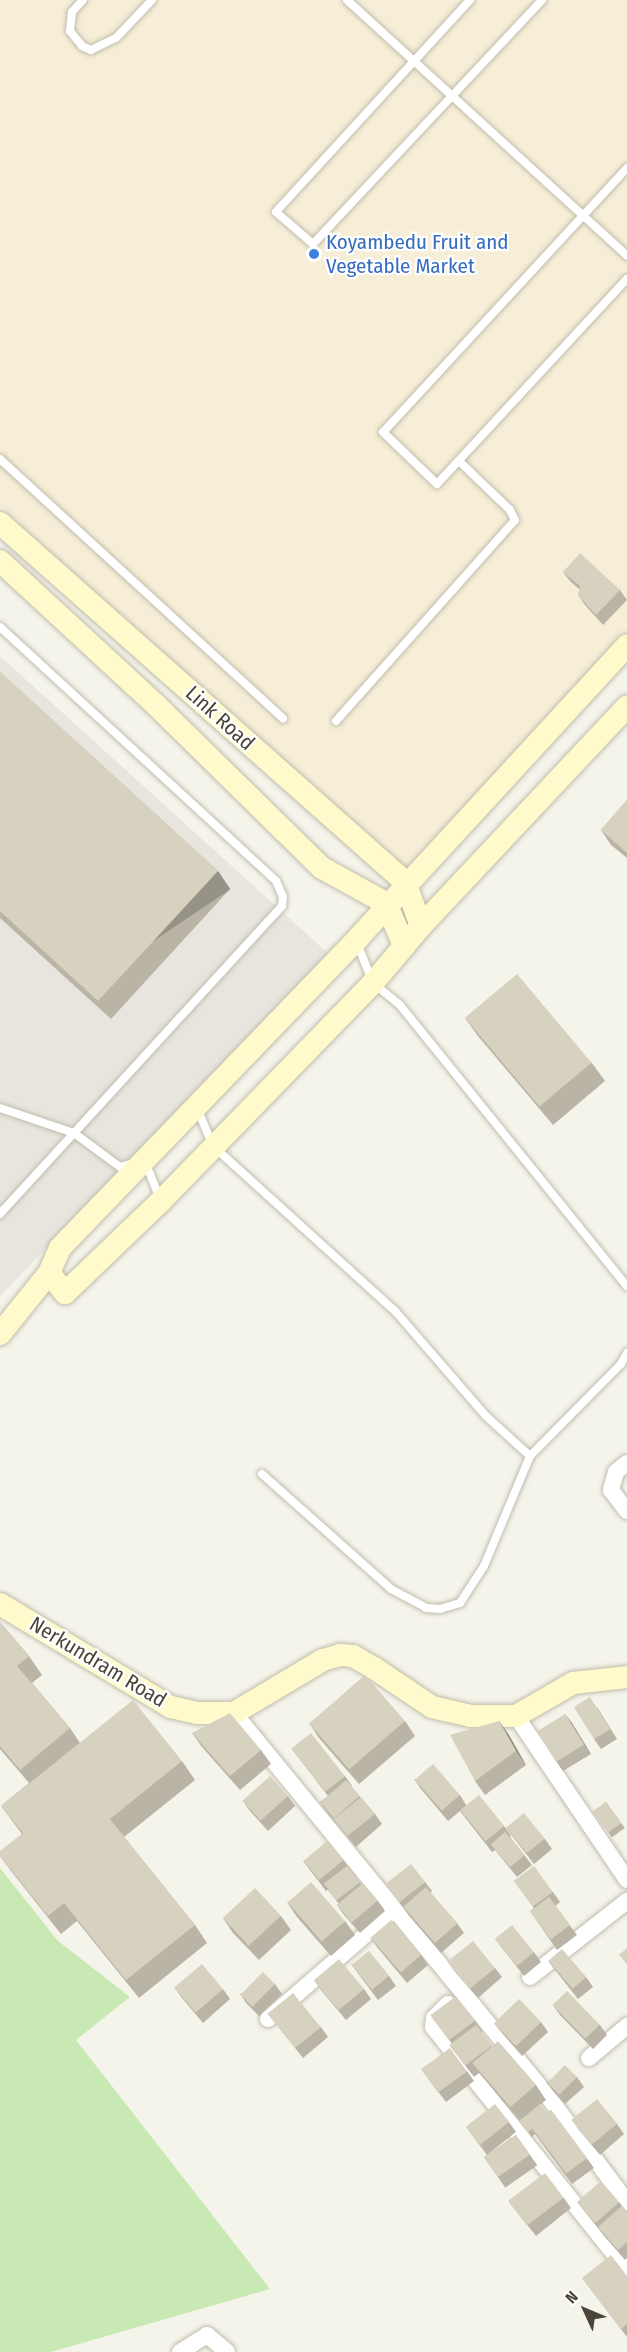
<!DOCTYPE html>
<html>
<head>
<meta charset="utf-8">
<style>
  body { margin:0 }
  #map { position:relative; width:627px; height:2352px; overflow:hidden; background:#f5f4eb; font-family:"Fira Sans Condensed",sans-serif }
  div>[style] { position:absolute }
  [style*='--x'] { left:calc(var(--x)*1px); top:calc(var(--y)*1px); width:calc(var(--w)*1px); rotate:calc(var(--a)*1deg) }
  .commercial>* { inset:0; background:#f6eed7 }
  .industrial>* { inset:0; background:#e8e5df }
  .green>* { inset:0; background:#c9e9b4 }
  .roads { filter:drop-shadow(0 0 2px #c1bdad) drop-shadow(0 0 2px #c1bdad) }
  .lane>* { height:8px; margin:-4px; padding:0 4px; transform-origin:4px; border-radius:4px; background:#fff }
  .street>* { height:16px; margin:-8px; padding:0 8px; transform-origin:8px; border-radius:8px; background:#fff }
  .secondary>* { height:22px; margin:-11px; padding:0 11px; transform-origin:11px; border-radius:11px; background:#fefacb }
  .wall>* { inset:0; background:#b9b4a5; transform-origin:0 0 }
  .shaded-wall>* { inset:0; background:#969286; transform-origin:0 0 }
  .building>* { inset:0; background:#d7d1c0; transform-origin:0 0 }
  .dots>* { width:16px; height:16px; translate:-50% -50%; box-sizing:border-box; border:3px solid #fff; border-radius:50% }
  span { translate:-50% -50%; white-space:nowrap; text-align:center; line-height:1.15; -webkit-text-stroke:4.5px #fff; paint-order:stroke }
  .shop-label { font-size:21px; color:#366cbe }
  .left { translate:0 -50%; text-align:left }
  .street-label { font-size:21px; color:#4a4538 }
  .north { position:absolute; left:555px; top:2280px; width:60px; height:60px; -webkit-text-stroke:4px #fff; paint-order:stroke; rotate:314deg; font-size:16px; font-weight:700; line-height:24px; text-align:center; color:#4a4538 }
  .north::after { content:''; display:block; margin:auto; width:21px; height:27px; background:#4a4538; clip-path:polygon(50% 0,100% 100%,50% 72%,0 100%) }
</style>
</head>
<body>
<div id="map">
  <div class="commercial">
    <div style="clip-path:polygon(0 0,627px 0,627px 643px,400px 883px,0 507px)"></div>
  </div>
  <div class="industrial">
    <div style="clip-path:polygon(0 656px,331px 956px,0 1296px)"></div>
  </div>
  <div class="green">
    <div style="clip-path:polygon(0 1868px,58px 1941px,130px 1997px,76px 2040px,270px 2289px,51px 2352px,0 2352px)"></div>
  </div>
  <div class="roads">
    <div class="lane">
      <div style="--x:83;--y:0;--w:16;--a:133"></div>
      <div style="--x:72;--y:12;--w:19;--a:96"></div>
      <div style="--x:70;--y:31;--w:19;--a:51"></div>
      <div style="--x:82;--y:46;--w:10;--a:24"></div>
      <div style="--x:91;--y:50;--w:28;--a:-26"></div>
      <div style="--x:116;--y:38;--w:52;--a:-46.5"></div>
      <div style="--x:347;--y:0;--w:379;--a:42.4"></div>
      <div style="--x:470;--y:0;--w:287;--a:132.5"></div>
      <div style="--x:276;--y:212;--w:49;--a:40.9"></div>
      <div style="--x:313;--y:244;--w:335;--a:-46.8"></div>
      <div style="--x:627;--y:168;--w:359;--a:132.7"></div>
      <div style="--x:383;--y:432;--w:75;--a:43.9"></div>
      <div style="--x:437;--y:484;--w:280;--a:-47.2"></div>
      <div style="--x:0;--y:459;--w:384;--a:42.5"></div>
      <div style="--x:0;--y:627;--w:375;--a:42.6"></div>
      <div style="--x:276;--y:881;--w:17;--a:66"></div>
      <div style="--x:283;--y:897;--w:9;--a:96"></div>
      <div style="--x:282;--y:906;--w:418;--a:132.5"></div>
      <div style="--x:336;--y:721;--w:269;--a:-48.3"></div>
      <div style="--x:515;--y:520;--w:11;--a:-117"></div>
      <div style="--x:510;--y:510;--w:71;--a:-136.1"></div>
      <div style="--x:357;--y:943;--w:43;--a:68.2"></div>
      <div style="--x:373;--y:983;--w:35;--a:39"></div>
      <div style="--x:400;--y:1005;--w:361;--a:51.1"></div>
      <div style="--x:0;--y:1108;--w:78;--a:18.7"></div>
      <div style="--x:74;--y:1133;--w:57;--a:36.5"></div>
      <div style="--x:120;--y:1167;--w:15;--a:-16"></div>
      <div style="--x:197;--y:1108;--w:41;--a:67.2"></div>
      <div style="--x:213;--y:1146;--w:246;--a:42.2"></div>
      <div style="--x:395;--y:1311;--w:139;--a:49.1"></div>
      <div style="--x:486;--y:1416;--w:59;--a:42.3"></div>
      <div style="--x:530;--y:1456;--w:129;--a:-45.3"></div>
      <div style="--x:621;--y:1364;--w:13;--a:-61"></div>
      <div style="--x:146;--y:1164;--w:38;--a:68"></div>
      <div style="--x:262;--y:1474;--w:173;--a:41.7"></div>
      <div style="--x:391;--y:1589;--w:40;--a:28"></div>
      <div style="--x:426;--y:1608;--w:14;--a:4"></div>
      <div style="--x:440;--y:1609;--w:21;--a:-17"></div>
      <div style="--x:460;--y:1603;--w:44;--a:-57"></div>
      <div style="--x:484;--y:1566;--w:119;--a:-67.3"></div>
    </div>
    <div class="street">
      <div style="--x:627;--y:1463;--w:14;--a:141"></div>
      <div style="--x:616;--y:1472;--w:19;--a:106"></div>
      <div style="--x:611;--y:1490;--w:26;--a:53"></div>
      <div style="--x:234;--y:1713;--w:492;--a:50.7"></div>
      <div style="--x:546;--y:2094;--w:135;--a:53.1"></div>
      <div style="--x:516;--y:1716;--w:198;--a:55.9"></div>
      <div style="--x:530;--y:1977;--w:123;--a:-38.1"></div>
      <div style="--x:448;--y:2004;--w:20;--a:135"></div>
      <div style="--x:434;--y:2018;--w:9;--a:96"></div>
      <div style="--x:433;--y:2027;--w:311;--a:51.4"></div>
      <div style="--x:268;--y:2019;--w:168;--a:-40.9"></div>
      <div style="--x:589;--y:2058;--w:50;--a:-40.1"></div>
      <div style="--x:180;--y:2352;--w:32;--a:-32"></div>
      <div style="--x:207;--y:2335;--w:26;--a:40"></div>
    </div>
    <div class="secondary">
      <div style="--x:0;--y:523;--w:541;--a:41.55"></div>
      <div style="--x:405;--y:882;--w:47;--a:70"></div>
      <div style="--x:0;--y:561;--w:214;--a:42.7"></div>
      <div style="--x:157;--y:706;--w:231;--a:44.5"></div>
      <div style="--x:322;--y:868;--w:73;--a:28.7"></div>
      <div style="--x:386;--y:903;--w:47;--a:67.3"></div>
      <div style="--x:49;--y:1273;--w:26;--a:51"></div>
      <div style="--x:65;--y:1293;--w:133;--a:-43.8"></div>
      <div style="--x:161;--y:1201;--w:304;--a:-45.8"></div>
      <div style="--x:373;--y:983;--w:75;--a:-49.9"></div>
      <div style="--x:421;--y:926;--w:301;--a:-46.8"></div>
      <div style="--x:0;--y:1334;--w:78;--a:-51.2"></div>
      <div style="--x:49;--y:1273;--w:27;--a:-66"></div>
      <div style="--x:60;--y:1248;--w:431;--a:-46.1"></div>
      <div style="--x:359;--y:937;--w:396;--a:-47.4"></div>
      <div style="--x:0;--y:1604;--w:200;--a:31.1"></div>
      <div style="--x:171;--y:1707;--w:27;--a:13"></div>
      <div style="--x:197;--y:1713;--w:37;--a:0"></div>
      <div style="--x:234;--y:1713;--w:104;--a:-30.8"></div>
      <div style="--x:323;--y:1660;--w:18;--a:-16"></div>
      <div style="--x:340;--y:1655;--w:13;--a:4"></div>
      <div style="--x:353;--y:1656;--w:24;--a:30"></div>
      <div style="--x:374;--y:1668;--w:70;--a:33.9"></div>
      <div style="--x:432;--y:1707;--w:39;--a:13"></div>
      <div style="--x:470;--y:1716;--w:46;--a:0"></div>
      <div style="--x:516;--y:1716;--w:66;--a:-30.1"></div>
      <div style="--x:573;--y:1683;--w:54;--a:-6.3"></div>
    </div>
  </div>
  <div class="wall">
    <div style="clip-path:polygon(563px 572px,620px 590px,627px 600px,603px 625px,585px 605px,578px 595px,580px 590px,570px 581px)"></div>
    <div style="clip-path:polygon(0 672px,218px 871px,230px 889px,111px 1019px,0 918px)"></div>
    <div style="clip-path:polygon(627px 800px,627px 858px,611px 845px,601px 830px)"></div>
    <div style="clip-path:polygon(465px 1018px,592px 1063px,605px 1081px,553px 1125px,478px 1036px)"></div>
    <div style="clip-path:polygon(0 1622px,29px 1656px,42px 1675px,32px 1683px,70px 1728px,80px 1743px,182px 1761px,195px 1780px,124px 1837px,195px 1925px,207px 1943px,139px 1998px,77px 1921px,61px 1934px,11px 1871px,0 1856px,22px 1834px,1px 1806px,29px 1783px,0 1749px)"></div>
    <div style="clip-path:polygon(597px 1707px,617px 1739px,601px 1749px,594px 1739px)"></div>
    <div style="clip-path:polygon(565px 1714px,591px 1754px,563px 1771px,556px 1761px)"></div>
    <div style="clip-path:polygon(405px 1721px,415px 1736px,359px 1784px,319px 1738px,309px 1723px)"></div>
    <div style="clip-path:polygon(499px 1721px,509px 1735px,526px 1765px,485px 1795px,475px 1781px)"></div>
    <div style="clip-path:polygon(192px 1733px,261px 1750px,271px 1764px,240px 1790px,202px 1747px)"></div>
    <div style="clip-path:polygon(291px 1748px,345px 1776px,352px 1786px,351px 1787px,375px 1814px,382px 1824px,356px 1847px,327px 1812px,320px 1802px,328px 1796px)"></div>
    <div style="clip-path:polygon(414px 1779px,460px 1795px,466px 1805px,504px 1826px,511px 1836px,510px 1837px,532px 1865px,517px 1877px,495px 1850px,492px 1852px,460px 1811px,448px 1821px,421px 1789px)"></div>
    <div style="clip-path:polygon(288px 1796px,295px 1806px,268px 1831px,250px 1811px,243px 1801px)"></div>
    <div style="left:606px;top:1802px;width:32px;height:16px;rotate:54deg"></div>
    <div style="clip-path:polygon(506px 1828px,545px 1839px,552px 1849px,534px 1864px)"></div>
    <div style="clip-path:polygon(343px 1860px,361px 1884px,378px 1901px,385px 1911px,360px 1933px,344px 1915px,337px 1905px,339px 1904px,328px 1890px,326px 1891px,303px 1861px)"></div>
    <div style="clip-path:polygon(514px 1881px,553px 1892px,560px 1902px,555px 1906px,577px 1935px,557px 1950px,530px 1911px,534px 1908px)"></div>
    <div style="clip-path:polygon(425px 1882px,432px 1891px,430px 1893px,457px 1923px,464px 1933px,441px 1953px,410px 1917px,386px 1885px)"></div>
    <div style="clip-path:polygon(287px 1902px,345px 1921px,355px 1935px,331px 1956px,297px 1917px)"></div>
    <div style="clip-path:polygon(281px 1916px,291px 1930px,259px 1960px,233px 1933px,223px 1918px)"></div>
    <div style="clip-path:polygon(370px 1937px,421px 1955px,428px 1965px,407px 1983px,377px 1947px)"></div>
    <div style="clip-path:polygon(495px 1939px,534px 1952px,541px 1962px,524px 1976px)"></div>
    <div style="clip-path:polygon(548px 1961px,586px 1977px,593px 1987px,578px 1999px)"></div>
    <div style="clip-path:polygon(448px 1962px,495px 1968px,502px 1977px,478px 1998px,455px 1972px)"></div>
    <div style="clip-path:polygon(351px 1964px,389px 1976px,396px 1986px,378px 2000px)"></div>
    <div style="clip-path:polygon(314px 1980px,364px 1989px,371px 1999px,346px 2020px,321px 1990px)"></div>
    <div style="clip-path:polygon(275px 1984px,282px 1994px,259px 2016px,247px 2004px,240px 1994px)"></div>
    <div style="clip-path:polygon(175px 1988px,223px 1989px,230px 1999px,203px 2023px,182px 1998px)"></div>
    <div style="clip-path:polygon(553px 2005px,600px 2025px,607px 2035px,593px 2049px,560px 2015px)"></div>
    <div style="clip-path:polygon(268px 2014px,321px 2027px,328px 2037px,303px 2058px)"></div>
    <div style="clip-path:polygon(431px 2016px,475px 2021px,482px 2031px,481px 2032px,492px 2046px,536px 2085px,546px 2100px,540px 2105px,547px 2113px,551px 2110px,594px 2168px,572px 2184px,535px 2134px,532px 2137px,520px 2121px,479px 2073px,474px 2077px,450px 2046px,452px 2044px)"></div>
    <div style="clip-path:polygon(541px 2022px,548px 2032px,522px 2056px,501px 2032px,494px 2023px)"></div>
    <div style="clip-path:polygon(422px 2070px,467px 2071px,474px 2081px,446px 2102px)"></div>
    <div style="clip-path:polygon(577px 2077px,584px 2087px,565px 2104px,553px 2091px,546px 2082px)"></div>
    <div style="clip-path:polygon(572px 2120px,617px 2124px,624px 2134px,600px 2155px,579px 2130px)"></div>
    <div style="clip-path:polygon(509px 2122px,516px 2132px,487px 2155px,466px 2127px)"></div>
    <div style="left:516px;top:2135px;width:37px;height:39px;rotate:55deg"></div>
    <div style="clip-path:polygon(564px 2198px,571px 2208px,536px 2236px,509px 2202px)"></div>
    <div style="clip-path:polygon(577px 2202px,619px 2202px,627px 2212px,627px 2258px,625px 2260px,605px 2237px)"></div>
    <div style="clip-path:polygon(627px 2276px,627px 2337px,582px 2278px)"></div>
  </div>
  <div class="shaded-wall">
    <div style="left:218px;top:871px;width:22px;height:177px;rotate:56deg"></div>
    <div style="clip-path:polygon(565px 1714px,572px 1723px,591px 1754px,584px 1744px)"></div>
    <div style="clip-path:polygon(499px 1721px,509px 1735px,526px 1765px,516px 1751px)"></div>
  </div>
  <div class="building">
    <div style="clip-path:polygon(580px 553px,620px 590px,596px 615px,578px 595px,580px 586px,563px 572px)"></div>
    <div style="clip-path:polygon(0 672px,218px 871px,98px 1001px,0 911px)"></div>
    <div style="clip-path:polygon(627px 800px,627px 853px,601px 830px)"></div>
    <div style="left:517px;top:974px;width:116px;height:68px;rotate:50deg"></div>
    <div style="clip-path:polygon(0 1622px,29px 1656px,17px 1666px,70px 1728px,20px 1770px,0 1746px)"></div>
    <div style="left:365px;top:1675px;width:61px;height:74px;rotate:49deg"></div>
    <div style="left:590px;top:1697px;width:38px;height:19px;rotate:58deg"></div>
    <div style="clip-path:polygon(133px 1700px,182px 1761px,110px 1819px,195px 1925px,126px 1980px,64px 1903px,48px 1916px,0 1856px,0 1851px,23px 1833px,1px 1806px)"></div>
    <div style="clip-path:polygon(230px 1713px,261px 1750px,230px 1776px,192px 1733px)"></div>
    <div style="left:565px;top:1714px;width:36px;height:33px;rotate:58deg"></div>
    <div style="clip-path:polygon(499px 1721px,516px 1751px,475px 1781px,450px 1735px)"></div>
    <div style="left:311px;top:1733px;width:55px;height:25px;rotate:52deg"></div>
    <div style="left:433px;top:1764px;width:41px;height:24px;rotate:49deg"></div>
    <div style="left:270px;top:1776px;width:27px;height:37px;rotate:48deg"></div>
    <div style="left:346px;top:1780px;width:21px;height:34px;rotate:49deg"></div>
    <div style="left:479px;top:1795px;width:40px;height:24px;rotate:51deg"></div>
    <div style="left:361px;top:1797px;width:22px;height:35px;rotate:51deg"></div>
    <div style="left:606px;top:1802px;width:26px;height:16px;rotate:54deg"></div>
    <div style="left:524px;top:1813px;width:33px;height:23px;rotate:51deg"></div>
    <div style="left:505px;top:1832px;width:30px;height:19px;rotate:49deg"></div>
    <div style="left:327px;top:1841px;width:25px;height:31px;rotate:50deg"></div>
    <div style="left:411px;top:1864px;width:23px;height:33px;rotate:52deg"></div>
    <div style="left:347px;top:1866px;width:21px;height:29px;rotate:53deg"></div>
    <div style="left:534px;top:1866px;width:32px;height:25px;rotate:54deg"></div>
    <div style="left:311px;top:1882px;width:52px;height:31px;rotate:49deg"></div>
    <div style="left:363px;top:1883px;width:23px;height:34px;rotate:50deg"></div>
    <div style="left:426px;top:1887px;width:48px;height:30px;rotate:49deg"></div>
    <div style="left:255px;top:1888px;width:38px;height:44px;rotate:47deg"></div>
    <div style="left:549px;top:1897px;width:35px;height:24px;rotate:53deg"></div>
    <div style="left:391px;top:1920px;width:46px;height:27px;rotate:49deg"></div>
    <div style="left:512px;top:1925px;width:35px;height:22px;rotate:51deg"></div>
    <div style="left:473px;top:1941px;width:35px;height:33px;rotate:51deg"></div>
    <div style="clip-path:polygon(627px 1948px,627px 1964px,619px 1955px)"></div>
    <div style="left:562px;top:1949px;width:37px;height:18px;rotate:49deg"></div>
    <div style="left:369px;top:1951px;width:32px;height:22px;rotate:51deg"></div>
    <div style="left:339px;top:1959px;width:39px;height:33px;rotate:50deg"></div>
    <div style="left:202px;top:1964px;width:33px;height:36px;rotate:50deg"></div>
    <div style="left:263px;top:1972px;width:17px;height:32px;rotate:45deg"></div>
    <div style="left:567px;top:1991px;width:47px;height:20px;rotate:46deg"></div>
    <div style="left:293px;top:1993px;width:44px;height:33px;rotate:51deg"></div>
    <div style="left:456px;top:1996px;width:31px;height:32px;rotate:53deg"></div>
    <div style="left:519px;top:1999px;width:32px;height:35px;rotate:46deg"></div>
    <div style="left:476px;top:2025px;width:26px;height:33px;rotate:53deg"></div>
    <div style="left:498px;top:2041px;width:58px;height:34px;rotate:49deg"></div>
    <div style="left:450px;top:2048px;width:29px;height:36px;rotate:54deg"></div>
    <div style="left:565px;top:2065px;width:17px;height:25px;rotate:45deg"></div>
    <div style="left:597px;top:2099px;width:32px;height:33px;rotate:51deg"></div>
    <div style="left:495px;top:2104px;width:23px;height:37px;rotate:52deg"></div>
    <div style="clip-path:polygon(540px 2104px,547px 2113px,530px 2126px,532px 2129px,528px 2132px,519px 2121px)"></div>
    <div style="left:551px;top:2110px;width:60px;height:26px;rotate:53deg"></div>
    <div style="left:516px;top:2135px;width:24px;height:39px;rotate:55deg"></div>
    <div style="left:545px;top:2173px;width:31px;height:46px;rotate:53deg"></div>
    <div style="left:601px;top:2181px;width:28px;height:32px;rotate:49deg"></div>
    <div style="clip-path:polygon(622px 2206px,627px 2212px,627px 2242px,618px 2250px,598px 2227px)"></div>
    <div style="clip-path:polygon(611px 2255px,627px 2276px,627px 2324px,621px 2329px,582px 2278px)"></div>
  </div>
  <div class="dots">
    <div style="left:314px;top:254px;background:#3f7fe0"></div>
  </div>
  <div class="shop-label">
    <span class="left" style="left:326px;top:254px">Koyambedu Fruit and<br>Vegetable Market</span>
  </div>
  <div class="street-label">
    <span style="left:220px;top:718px;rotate:42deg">Link Road</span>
    <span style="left:98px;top:1662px;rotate:31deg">Nerkundram Road</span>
  </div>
  <div class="north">N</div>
</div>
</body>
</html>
